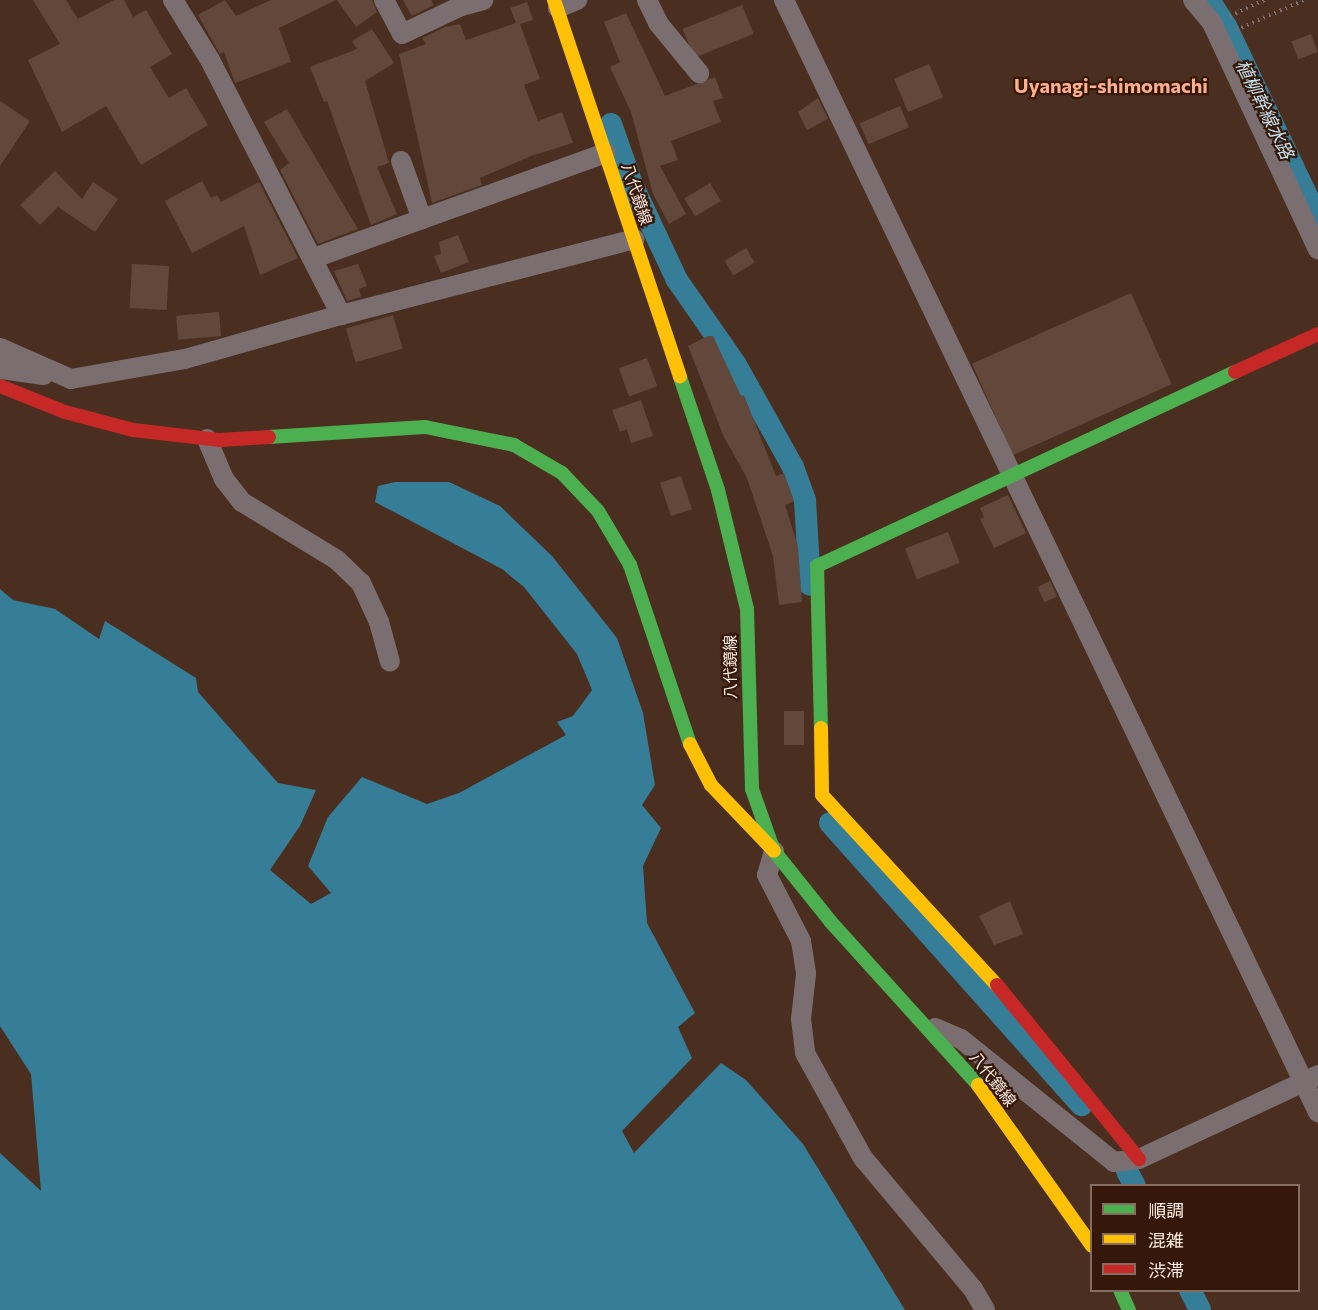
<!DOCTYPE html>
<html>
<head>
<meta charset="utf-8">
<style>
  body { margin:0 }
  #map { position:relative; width:1318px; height:1310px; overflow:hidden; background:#4a2f20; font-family:Commissioner,"Noto Sans JP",sans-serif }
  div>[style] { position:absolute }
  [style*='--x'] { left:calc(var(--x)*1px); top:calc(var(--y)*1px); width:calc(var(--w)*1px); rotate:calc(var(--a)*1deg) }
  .water>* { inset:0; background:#367d97 }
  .canal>* { height:22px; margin:-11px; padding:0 11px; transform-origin:11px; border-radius:11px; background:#367d97 }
  .building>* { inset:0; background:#61483b; transform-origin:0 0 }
  .path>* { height:4px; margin-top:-2px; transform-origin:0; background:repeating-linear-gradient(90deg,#7e706e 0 1.5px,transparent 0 6px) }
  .street>* { height:20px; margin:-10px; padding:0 10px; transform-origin:10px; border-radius:10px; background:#7b6e71 }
  .fast>* { height:14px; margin:-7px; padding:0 7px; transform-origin:7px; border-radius:7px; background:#4caf50 }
  .slow>* { height:14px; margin:-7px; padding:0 7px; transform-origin:7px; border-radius:7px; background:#ffc107 }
  .jam>* { height:14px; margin:-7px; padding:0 7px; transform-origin:7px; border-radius:7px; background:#c62828 }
  span { translate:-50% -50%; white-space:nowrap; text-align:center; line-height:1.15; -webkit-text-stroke:4.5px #351809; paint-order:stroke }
  .street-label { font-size:16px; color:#fcebe4 }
  .water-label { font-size:18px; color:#c3e1ee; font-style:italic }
  .quarter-label { font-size:20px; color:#feaf8b; font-weight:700 }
  .legend { position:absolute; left:1090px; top:1184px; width:210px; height:108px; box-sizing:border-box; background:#351809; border:2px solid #856c61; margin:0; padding:8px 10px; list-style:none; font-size:18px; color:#fcebe4 }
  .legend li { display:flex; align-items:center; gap:12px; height:30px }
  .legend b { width:30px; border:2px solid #856c61 }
</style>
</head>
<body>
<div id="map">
  <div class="water">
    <div style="clip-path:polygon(395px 482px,449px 482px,500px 506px,552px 556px,617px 638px,643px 713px,655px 785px,642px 805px,661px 828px,643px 866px,647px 923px,695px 1013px,678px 1027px,692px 1058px,622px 1131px,634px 1153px,721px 1063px,746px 1080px,803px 1144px,905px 1310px,0 1310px,0 1153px,41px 1191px,31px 1074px,0 1026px,0 589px,13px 600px,55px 609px,99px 639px,105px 621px,196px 678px,198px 692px,278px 783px,316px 790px,300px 826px,270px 870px,311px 904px,331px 893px,308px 866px,328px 817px,362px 777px,427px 804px,459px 793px,566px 735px,557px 722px,573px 716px,592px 690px,577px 654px,524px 587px,502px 569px,375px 502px,378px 486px)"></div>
  </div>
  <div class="canal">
    <div style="--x:1209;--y:0;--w:31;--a:57"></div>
    <div style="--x:1226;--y:26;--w:214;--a:64.5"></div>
    <div style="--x:611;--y:124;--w:64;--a:70.7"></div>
    <div style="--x:632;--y:184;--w:106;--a:64.9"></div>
    <div style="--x:677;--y:280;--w:103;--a:55.2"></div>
    <div style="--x:736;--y:365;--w:117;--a:60.8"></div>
    <div style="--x:793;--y:467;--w:35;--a:70"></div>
    <div style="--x:805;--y:500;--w:85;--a:86.6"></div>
    <div style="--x:830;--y:823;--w:378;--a:48.3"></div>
    <div style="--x:1127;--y:1171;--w:17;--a:62"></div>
    <div style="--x:1190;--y:1290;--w:22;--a:63"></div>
  </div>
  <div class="building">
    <div style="clip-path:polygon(33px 0,66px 0,78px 19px,114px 0,124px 0,133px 17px,146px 10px,172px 54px,150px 67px,169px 98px,186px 88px,208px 125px,141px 165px,106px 106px,62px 132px,28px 60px,60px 44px)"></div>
    <div style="clip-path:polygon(225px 0,236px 16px,271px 0,336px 0,279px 28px,291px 62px,235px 83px,224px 52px,220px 54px,198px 15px)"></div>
    <div style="clip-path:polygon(337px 0,372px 0,377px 12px,356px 27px)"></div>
    <div style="clip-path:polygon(403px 0,431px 0,434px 5px,412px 16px)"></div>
    <div style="clip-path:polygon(527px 2px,533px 20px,520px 24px,540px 79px,524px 85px,538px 121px,562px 112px,573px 143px,531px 156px,480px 178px,482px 185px,432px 203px,399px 54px,426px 44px,422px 38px,445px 27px,460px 24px,466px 40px,516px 23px,510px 8px)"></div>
    <div style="left:742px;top:5px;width:31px;height:64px;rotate:68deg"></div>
    <div style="clip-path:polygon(626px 13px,665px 96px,715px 77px,723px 98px,713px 101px,721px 122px,671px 141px,678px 160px,660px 166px,686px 214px,669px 224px,653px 194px,631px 112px,610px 67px,620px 62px,604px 22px)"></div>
    <div style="clip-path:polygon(372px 29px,394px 63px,365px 81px,389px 163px,377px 167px,397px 214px,371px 225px,327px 101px,324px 102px,310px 67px,357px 49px,352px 41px)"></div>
    <div style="left:1311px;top:34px;width:19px;height:21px;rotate:69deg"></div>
    <div style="left:929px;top:64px;width:36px;height:38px;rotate:67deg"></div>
    <div style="clip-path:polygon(818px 98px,828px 119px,807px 130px,798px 112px)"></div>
    <div style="clip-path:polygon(0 101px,30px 121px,0 166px)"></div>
    <div style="left:900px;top:106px;width:23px;height:44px;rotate:67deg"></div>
    <div style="clip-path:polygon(287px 109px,305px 140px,358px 229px,318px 244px,280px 170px,289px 163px,264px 122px)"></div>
    <div style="clip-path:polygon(55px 171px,82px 199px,93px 182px,118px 199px,95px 232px,58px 207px,40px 225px,20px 205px)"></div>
    <div style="clip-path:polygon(202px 181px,211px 198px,217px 195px,221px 202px,259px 182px,298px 258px,260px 275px,244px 226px,192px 253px,165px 201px)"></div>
    <div style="left:710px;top:183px;width:21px;height:30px;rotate:59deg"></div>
    <div style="clip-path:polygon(458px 235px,469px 262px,441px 273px,434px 256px,441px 254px,439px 242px)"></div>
    <div style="left:746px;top:248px;width:17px;height:25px;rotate:59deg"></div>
    <div style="left:132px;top:264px;width:37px;height:44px;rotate:3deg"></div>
    <div style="clip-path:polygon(358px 264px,367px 286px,359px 289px,361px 297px,347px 301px,334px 271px)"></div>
    <div style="left:1131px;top:293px;width:100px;height:174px;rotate:66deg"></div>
    <div style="left:219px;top:312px;width:24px;height:43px;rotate:85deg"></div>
    <div style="left:393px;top:315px;width:35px;height:49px;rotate:74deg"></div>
    <div style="clip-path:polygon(708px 336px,713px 336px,741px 396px,744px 395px,776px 476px,784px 473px,794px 501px,785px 505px,798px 546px,802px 602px,779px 605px,773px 556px,747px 478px,724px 437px,688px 346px)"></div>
    <div style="left:647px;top:358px;width:30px;height:30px;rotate:70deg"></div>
    <div style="clip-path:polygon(641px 400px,653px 436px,631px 443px,627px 429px,620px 432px,612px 410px)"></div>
    <div style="left:681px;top:476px;width:35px;height:22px;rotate:72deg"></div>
    <div style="clip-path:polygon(1008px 495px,1026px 533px,994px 548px,980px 519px,984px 517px,980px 508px)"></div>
    <div style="left:948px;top:532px;width:33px;height:46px;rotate:69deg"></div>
    <div style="left:1050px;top:581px;width:17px;height:14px;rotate:65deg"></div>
    <div style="left:784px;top:711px;width:20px;height:34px"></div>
    <div style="clip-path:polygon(1010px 901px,1023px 934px,994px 945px,979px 916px)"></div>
  </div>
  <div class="path">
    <div style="--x:1230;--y:16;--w:38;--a:-25"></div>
    <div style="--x:1236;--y:30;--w:74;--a:-23.8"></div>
  </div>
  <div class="street">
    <div style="--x:173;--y:0;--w:70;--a:58.3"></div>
    <div style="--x:210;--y:60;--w:287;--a:62.8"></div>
    <div style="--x:341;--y:315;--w:303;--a:-14.5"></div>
    <div style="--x:384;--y:0;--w:38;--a:62"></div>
    <div style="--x:402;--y:34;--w:65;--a:-25.4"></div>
    <div style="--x:461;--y:6;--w:23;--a:-15"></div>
    <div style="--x:647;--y:0;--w:25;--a:64"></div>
    <div style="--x:658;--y:23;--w:65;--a:50.6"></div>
    <div style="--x:784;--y:0;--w:1234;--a:64.35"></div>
    <div style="--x:1193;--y:0;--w:30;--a:50"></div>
    <div style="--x:1212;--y:23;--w:250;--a:64.9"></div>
    <div style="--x:558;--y:8;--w:21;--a:-23"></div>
    <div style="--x:401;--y:161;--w:62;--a:70.1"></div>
    <div style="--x:314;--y:258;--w:310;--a:-19.8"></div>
    <div style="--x:0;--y:348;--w:77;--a:23.6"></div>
    <div style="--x:71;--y:379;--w:116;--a:-10"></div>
    <div style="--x:185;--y:359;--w:162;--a:-15.8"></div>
    <div style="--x:0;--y:369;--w:44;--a:7.8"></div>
    <div style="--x:207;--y:439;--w:43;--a:67"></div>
    <div style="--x:224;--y:479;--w:29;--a:52"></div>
    <div style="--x:242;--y:502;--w:111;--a:31.4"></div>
    <div style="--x:337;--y:560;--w:33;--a:44"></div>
    <div style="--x:361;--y:583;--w:43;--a:65.2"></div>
    <div style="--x:379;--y:622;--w:41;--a:74.6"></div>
    <div style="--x:774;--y:851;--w:25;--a:106"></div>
    <div style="--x:767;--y:875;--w:74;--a:62.7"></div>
    <div style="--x:801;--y:941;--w:33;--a:81"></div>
    <div style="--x:806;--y:974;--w:45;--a:96.3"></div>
    <div style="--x:801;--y:1019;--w:34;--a:83"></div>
    <div style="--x:805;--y:1053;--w:120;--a:61.1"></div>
    <div style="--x:863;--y:1158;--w:171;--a:50"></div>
    <div style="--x:973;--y:1289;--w:24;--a:60"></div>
    <div style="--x:935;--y:1028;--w:28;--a:23"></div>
    <div style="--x:961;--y:1039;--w:196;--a:38.8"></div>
    <div style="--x:1114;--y:1162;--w:25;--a:-7"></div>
    <div style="--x:1139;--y:1159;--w:198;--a:-25.1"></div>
  </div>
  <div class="fast">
    <div style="--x:680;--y:377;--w:119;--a:71.4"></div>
    <div style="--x:718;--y:490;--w:122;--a:76.3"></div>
    <div style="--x:747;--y:609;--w:180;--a:88.4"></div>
    <div style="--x:752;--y:789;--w:66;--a:70.5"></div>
    <div style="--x:774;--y:851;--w:90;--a:51.3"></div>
    <div style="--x:830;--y:921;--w:221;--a:47.9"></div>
    <div style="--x:269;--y:437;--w:156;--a:-3.7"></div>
    <div style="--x:425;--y:427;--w:91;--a:11.4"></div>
    <div style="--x:514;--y:445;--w:56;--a:30.3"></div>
    <div style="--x:562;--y:473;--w:52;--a:46.5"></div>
    <div style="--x:598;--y:511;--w:63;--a:59.3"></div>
    <div style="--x:630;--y:565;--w:189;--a:71.5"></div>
    <div style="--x:821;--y:728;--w:162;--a:-91.4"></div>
    <div style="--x:817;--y:566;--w:461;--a:-24.9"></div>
    <div style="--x:1120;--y:1290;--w:22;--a:66"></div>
  </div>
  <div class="slow">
    <div style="--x:554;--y:0;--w:397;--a:71.5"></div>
    <div style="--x:821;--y:728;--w:67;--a:89.1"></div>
    <div style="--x:822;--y:795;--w:258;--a:47.4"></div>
    <div style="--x:690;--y:744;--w:46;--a:62.9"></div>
    <div style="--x:711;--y:785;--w:91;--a:46.3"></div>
    <div style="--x:978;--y:1085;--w:197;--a:54.7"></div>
  </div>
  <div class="jam">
    <div style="--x:1235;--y:372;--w:91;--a:-24.6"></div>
    <div style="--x:0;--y:386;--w:70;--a:21.8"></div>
    <div style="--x:65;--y:412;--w:70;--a:14.8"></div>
    <div style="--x:133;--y:430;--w:88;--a:6.6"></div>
    <div style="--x:220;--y:440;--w:49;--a:-3.5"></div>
    <div style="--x:997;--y:985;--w:225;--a:50.8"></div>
  </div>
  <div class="street-label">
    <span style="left:637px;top:194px;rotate:72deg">八代鏡線</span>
    <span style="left:730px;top:667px;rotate:-90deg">八代鏡線</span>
    <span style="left:993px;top:1079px;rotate:52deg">八代鏡線</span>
  </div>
  <div class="water-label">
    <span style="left:1265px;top:109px;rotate:64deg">植柳幹線水路</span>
  </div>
  <div class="quarter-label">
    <span style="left:1111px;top:85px">Uyanagi-shimomachi</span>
  </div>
  <ul class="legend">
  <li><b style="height:8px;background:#4caf50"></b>順調</li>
  <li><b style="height:8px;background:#ffc107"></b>混雑</li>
  <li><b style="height:8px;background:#c62828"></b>渋滞</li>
  </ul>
</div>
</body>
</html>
